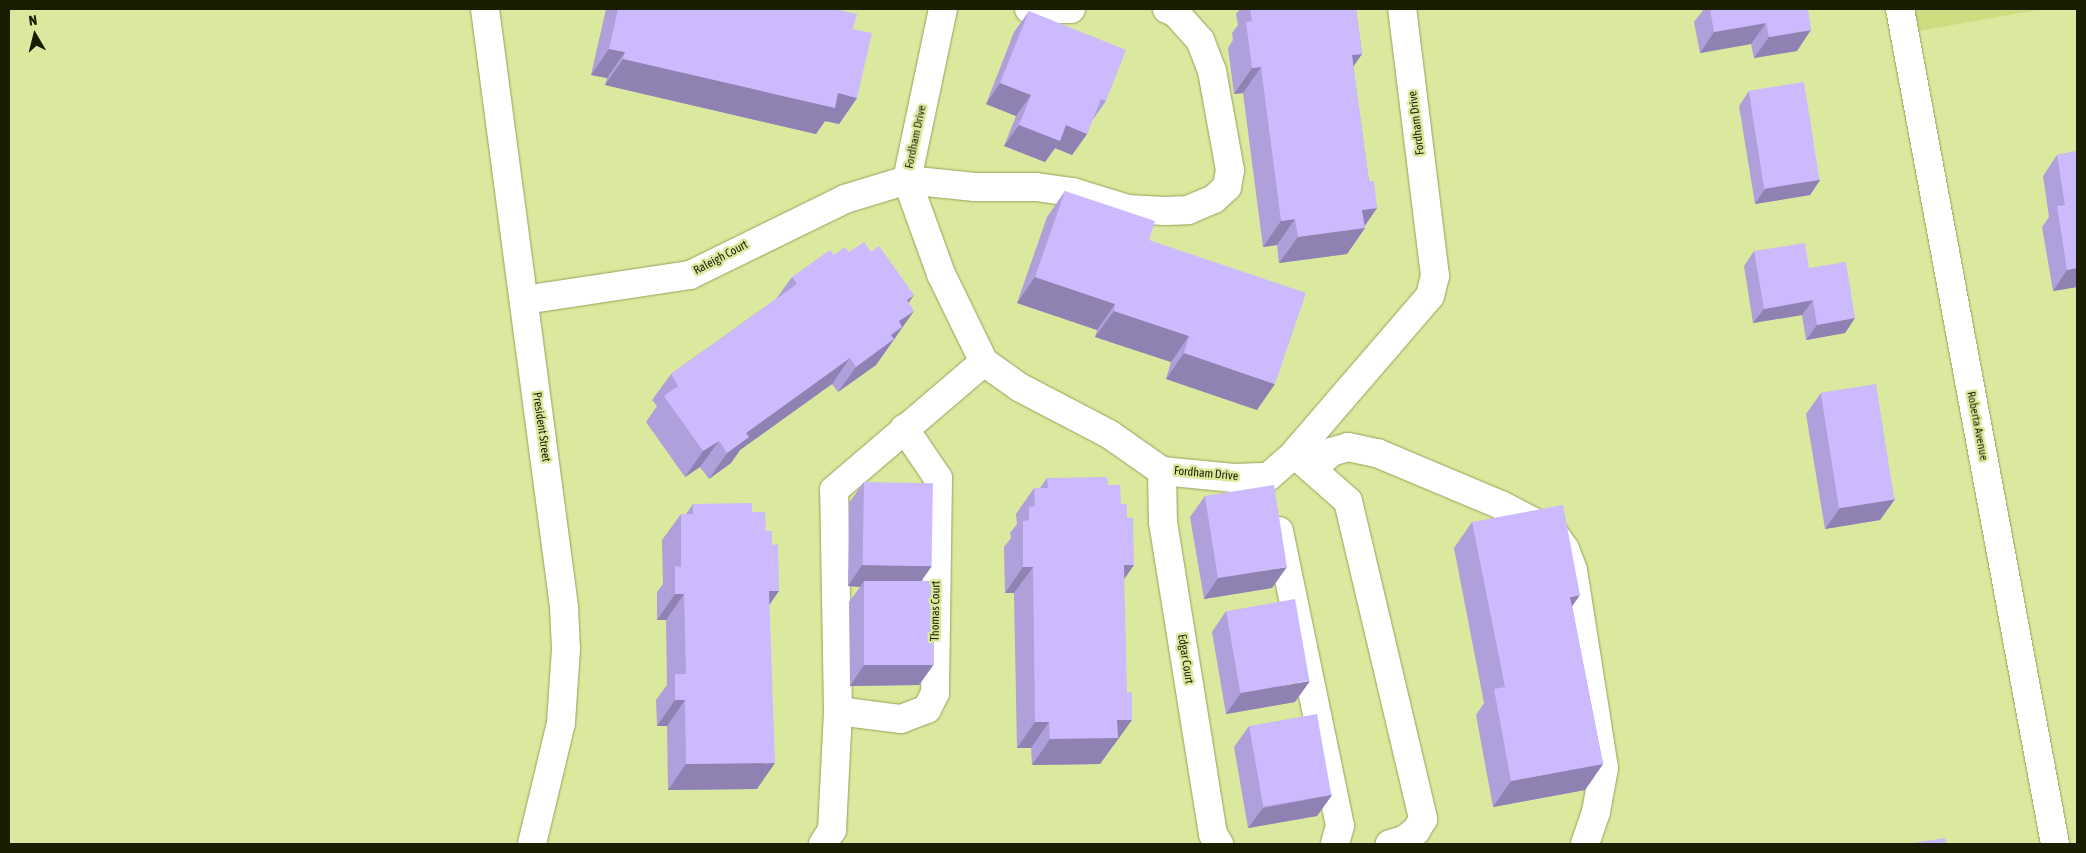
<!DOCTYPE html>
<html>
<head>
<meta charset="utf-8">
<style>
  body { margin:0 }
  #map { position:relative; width:2086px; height:853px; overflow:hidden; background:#dbe99e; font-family:"Asap Condensed",sans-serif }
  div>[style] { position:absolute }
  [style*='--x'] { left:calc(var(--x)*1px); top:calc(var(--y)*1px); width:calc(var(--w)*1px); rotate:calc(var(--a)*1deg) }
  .green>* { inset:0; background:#cedd80 }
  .roads { filter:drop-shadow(0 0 1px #95a159) drop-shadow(0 0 1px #95a159) }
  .minor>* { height:28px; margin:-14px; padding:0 14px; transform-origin:14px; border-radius:14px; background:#fff }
  .wall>* { inset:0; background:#af9fda }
  .shaded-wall>* { inset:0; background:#8f82b2 }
  .building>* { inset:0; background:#ccb9fe; transform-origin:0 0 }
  span { translate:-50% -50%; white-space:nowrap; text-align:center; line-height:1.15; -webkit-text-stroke:5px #dbe99e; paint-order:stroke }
  .street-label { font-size:12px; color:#1a1e01 }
  .frame { position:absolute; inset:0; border:10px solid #1a1e01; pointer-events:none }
  .north { position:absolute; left:10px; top:10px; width:50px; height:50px; -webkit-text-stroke:4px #dbe99e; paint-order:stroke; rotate:352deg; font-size:14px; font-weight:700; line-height:20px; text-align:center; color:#1a1e01 }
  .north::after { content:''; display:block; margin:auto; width:18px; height:22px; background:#1a1e01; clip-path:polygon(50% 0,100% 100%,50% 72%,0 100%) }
</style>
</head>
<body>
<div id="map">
  <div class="green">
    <div style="clip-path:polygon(1909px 9px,2043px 9px,1913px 32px)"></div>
  </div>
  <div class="roads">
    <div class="minor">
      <div style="--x:485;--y:9;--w:603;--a:82.47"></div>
      <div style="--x:564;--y:607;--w:42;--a:87.3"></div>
      <div style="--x:566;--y:649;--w:74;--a:93.9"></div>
      <div style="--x:561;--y:723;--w:124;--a:103.5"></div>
      <div style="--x:943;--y:9;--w:175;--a:101.9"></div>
      <div style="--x:907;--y:180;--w:100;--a:70.1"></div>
      <div style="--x:941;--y:274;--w:98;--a:64"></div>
      <div style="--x:984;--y:362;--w:43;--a:35.5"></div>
      <div style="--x:1019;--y:387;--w:102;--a:27.6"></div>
      <div style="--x:1109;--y:434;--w:65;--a:34.9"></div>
      <div style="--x:1162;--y:471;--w:72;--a:5.6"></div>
      <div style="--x:1234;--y:478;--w:34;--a:-2"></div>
      <div style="--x:1268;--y:477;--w:35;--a:-41"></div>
      <div style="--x:1294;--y:454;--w:208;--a:-49.3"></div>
      <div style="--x:1430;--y:296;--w:21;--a:-76"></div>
      <div style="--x:1435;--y:276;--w:269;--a:-97"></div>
      <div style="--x:1029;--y:9;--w:42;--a:0"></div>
      <div style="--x:1900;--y:9;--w:849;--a:79.48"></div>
      <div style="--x:524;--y:300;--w:168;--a:-8.6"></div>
      <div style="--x:690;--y:275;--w:173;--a:-26.1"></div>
      <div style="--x:845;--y:199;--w:65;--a:-17"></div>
      <div style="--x:907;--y:180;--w:68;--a:5.9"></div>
      <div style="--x:975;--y:187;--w:61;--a:0"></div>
      <div style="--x:1036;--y:187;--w:37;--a:8"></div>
      <div style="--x:1073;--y:192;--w:58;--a:17.2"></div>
      <div style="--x:1128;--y:209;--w:37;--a:3"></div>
      <div style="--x:1165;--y:211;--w:23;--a:-2"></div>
      <div style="--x:1188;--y:210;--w:28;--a:-23"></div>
      <div style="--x:1214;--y:199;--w:18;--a:-43"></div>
      <div style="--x:1227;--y:187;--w:17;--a:-80"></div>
      <div style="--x:1230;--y:170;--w:101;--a:-100.3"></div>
      <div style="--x:1212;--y:71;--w:33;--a:-111"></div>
      <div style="--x:1200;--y:40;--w:36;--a:-132"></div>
      <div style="--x:1176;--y:13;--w:10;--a:-156"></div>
      <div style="--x:1299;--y:458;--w:65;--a:41.3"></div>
      <div style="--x:1348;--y:501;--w:327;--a:76.7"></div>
      <div style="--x:1423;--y:819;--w:14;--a:120"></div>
      <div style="--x:1416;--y:831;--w:15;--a:143"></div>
      <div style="--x:1404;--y:840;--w:15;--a:164"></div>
      <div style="--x:1313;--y:469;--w:25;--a:-43"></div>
      <div style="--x:1331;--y:452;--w:18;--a:-16"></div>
      <div style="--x:1348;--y:447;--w:30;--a:12"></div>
      <div style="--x:1377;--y:453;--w:134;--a:22.8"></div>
      <div style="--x:1501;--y:505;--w:59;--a:27.4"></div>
      <div style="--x:1553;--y:532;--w:21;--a:55"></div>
      <div style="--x:1565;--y:549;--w:22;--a:69"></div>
      <div style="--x:1573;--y:570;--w:200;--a:81.1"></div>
      <div style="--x:1604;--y:768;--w:45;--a:100.3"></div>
      <div style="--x:1596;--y:812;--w:34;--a:109"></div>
      <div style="--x:1162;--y:471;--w:51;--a:88.9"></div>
      <div style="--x:1163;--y:522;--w:316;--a:80.9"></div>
      <div style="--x:1213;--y:834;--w:12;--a:59"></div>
      <div style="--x:1279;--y:531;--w:301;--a:78.3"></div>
      <div style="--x:1340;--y:826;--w:19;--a:106"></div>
      <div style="--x:838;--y:711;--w:64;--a:7.2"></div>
      <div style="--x:901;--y:719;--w:28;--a:-21"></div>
      <div style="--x:927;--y:709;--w:18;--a:-63"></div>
      <div style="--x:935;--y:693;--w:215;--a:-89.2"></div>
      <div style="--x:938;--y:478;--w:60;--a:-124.2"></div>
      <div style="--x:823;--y:844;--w:17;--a:-57"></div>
      <div style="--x:832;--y:830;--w:119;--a:-87.1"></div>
      <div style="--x:838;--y:711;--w:221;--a:-91"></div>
      <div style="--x:834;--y:490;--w:197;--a:-40.5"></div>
    </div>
  </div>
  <div class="wall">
    <div style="clip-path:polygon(606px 9px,834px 9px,853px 29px,857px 98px,839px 124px,825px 121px,816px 134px,605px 85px,607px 78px,591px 75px)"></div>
    <div style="clip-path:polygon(1240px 9px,1356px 9px,1362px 54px,1353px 66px,1369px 181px,1377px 208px,1365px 226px,1365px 228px,1347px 254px,1279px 263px,1277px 245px,1263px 247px,1243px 93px,1234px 94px,1228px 48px,1233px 40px,1232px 33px,1238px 25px,1236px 14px)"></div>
    <div style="clip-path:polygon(1704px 9px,1808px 9px,1797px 51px,1754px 58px,1751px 44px,1700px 53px,1694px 22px)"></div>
    <div style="clip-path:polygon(1029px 11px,1106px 101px,1092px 121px,1087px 134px,1072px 155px,1055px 148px,1045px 162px,1004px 146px,1016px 116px,986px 104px,1014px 32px)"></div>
    <div style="clip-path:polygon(1749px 91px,1820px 180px,1810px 195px,1755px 204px,1739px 106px)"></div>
    <div style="clip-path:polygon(2077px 151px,2077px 287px,2053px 291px,2042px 227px,2049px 217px,2043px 176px,2057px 155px)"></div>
    <div style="clip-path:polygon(1065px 191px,1149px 240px,1257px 410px,1166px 379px,1171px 362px,1095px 337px,1097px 330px,1017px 303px,1047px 217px)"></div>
    <div style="clip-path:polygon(1754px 251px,1809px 268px,1855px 318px,1845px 333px,1806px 340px,1802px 315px,1753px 323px,1744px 266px)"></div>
    <div style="clip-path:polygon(849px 252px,871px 252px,909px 302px,896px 337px,895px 338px,876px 365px,838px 392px,832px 384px,740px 450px,731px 463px,709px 479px,700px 467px,685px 477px,646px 422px,657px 406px,652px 400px,671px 374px,776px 299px,792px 277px,834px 255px)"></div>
    <div style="clip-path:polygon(1821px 393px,1895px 499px,1880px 520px,1825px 529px,1806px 414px)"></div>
    <div style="clip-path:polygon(1047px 478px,1108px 485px,1124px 579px,1114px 745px,1113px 746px,1100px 764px,1032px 765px,1031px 748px,1017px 748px,1014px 593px,1005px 593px,1004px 547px,1011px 538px,1010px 533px,1017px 524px,1016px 514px,1034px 488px,1040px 488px)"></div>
    <div style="clip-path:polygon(864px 482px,922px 581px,934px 664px,919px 685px,850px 686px,849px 602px,860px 587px,848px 586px,849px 503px)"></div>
    <div style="clip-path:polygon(1205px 496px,1272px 588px,1204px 599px,1190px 517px)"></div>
    <div style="clip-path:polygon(693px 504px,752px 512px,766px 531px,769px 604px,757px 789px,668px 790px,667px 726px,657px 726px,656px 700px,667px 685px,666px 620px,657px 620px,657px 592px,663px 584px,662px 540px,681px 514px,686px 514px)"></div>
    <div style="clip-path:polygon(1472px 522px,1572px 606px,1603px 764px,1585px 790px,1493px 807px,1476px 715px,1484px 703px,1454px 548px)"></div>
    <div style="clip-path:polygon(1226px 611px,1295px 702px,1226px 714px,1212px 632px)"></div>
    <div style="clip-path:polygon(1249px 726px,1332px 795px,1317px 816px,1248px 828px,1234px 747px)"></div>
  </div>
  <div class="shaded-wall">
    <div style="clip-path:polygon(1766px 23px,1751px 44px,1700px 53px,1714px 32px)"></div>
    <div style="clip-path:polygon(1811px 30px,1797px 51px,1754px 58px,1769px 37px)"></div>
    <div style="clip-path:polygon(609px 49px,625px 52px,607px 78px,591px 75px)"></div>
    <div style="clip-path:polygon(1362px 54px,1344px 80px,1352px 55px)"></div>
    <div style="clip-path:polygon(623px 59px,838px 93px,857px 98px,839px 124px,825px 121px,816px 134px,605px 85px)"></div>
    <div style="clip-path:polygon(1261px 67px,1243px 93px,1234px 94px,1252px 68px)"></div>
    <div style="clip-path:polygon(1000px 83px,1031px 95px,1016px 116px,986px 104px)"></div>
    <div style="clip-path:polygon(1019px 125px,1066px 125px,1087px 134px,1072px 155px,1055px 148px,1045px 162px,1004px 146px)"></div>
    <div style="clip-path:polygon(1820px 180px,1810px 195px,1755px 204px,1765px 189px)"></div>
    <div style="clip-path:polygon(1377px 208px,1363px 228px,1365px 228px,1347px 254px,1279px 263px,1298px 237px,1362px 210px)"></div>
    <div style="clip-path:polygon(1295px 219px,1277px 245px,1263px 247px,1281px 221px)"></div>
    <div style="clip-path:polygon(2077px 268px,2077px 287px,2053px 291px,2067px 270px)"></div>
    <div style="clip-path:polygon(1035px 277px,1115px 304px,1097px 330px,1017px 303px)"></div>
    <div style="clip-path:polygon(914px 295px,896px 321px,907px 300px)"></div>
    <div style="clip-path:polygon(1813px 300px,1802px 315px,1753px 323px,1764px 309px)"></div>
    <div style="clip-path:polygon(914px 311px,876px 365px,838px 392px,856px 367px,899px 321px)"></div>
    <div style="clip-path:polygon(1114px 311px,1189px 336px,1171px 362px,1095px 337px)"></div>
    <div style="clip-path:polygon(1855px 318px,1845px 333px,1806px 340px,1817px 325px)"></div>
    <div style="clip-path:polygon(1184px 353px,1275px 384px,1257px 410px,1166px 379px)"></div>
    <div style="clip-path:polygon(850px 358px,832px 384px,740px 450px,731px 463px,709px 479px,727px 453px,746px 433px)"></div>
    <div style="clip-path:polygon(719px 441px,700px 467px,685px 477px,703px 451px)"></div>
    <div style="clip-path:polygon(1895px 499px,1880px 520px,1825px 529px,1840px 508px)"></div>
    <div style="clip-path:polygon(862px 565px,932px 566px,917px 587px,864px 581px,860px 587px,848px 586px)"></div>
    <div style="clip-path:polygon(1124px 565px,1134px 565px,1116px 591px)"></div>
    <div style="clip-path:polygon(1023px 567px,1033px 567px,1014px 593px,1005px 593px)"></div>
    <div style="clip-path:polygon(1287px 567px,1272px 588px,1204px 599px,1218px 578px)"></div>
    <div style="clip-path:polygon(769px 591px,779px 591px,761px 617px)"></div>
    <div style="clip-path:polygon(675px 594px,684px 594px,666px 620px,657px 620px)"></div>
    <div style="clip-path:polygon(1580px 595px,1562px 621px,1570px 597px)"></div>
    <div style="clip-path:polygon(934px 664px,919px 685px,850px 686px,864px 665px)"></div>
    <div style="clip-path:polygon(1310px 681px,1295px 702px,1226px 714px,1241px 693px)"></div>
    <div style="clip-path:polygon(675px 700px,685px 700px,667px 726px,657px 726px)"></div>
    <div style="clip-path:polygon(1117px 720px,1132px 720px,1114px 745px,1113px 746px,1100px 764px,1032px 765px,1050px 739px)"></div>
    <div style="clip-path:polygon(1035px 722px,1049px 722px,1031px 748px,1017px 748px)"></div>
    <div style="clip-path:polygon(775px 763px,757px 789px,668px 790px,686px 764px)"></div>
    <div style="clip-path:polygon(1603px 764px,1585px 790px,1493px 807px,1511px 781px)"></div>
    <div style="clip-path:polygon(1332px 795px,1317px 816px,1248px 828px,1263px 808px)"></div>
  </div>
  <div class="building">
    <div style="clip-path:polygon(618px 9px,834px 9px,857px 14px,853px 29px,872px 33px,857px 98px,838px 93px,835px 108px,623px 59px,625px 52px,609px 49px)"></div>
    <div style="clip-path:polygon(1250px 9px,1356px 9px,1362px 54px,1352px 55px,1369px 181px,1374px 181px,1377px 208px,1362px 210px,1365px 228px,1298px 237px,1295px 219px,1281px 221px,1261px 67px,1252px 68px,1246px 22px,1252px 21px)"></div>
    <div style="clip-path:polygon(1710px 9px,1808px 9px,1811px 30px,1769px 37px,1766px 23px,1714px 32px)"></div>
    <div style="clip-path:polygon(1029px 11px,1126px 50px,1106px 101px,1101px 99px,1087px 134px,1066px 125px,1060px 141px,1019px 125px,1031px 95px,1000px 83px)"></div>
    <div style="left:1804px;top:82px;width:99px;height:56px;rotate:81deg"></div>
    <div style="clip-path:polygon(2077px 151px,2077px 268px,2067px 270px,2057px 206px,2065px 205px,2057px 155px)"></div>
    <div style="clip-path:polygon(1065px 191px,1155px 221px,1149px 240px,1306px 293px,1275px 384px,1184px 353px,1189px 336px,1114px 311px,1115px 304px,1035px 277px)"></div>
    <div style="clip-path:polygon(864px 242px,871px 252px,879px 246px,914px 295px,907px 300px,914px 311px,899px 321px,902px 327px,891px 335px,894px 339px,856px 367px,850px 358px,746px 433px,749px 437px,727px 453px,719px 441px,703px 451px,664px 396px,678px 386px,671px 374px,797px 284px,792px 277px,830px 250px,834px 255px,845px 247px,849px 252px)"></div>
    <div style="clip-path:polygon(1805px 243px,1809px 268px,1846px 262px,1855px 318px,1817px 325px,1813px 300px,1764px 309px,1754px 251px)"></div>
    <div style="left:1876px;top:384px;width:117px;height:56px;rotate:81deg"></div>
    <div style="clip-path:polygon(1107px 477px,1108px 485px,1120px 485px,1121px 504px,1127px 504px,1127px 518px,1133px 518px,1134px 565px,1124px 565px,1127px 693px,1132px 692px,1132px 720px,1117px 720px,1118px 738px,1050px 739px,1049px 722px,1035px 722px,1033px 567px,1023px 567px,1023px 521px,1029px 520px,1029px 507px,1035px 506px,1034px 488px,1048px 488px,1047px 478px)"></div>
    <div style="left:864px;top:482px;width:69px;height:83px;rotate:1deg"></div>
    <div style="left:1274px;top:485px;width:83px;height:70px;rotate:81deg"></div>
    <div style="clip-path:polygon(752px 503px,752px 512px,765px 512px,766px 531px,772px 531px,772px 545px,778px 544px,779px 591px,769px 591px,775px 763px,686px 764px,685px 700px,675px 700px,675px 674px,686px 674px,684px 594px,675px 594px,675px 566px,681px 567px,681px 514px,693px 514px,693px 504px)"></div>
    <div style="clip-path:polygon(1563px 505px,1580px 595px,1570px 597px,1603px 764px,1511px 781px,1494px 689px,1505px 687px,1472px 522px)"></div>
    <div style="left:864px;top:581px;width:70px;height:84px"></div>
    <div style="left:1295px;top:599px;width:83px;height:70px;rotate:80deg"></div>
    <div style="left:1317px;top:714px;width:82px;height:69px;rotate:80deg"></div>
    <div style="clip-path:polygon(1945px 838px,1946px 844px,1906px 844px)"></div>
  </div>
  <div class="street-label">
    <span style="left:1417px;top:123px;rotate:-97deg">Fordham Drive</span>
    <span style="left:916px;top:137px;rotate:-78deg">Fordham Drive</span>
    <span style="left:721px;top:258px;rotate:-28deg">Raleigh Court</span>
    <span style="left:1977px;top:426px;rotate:79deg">Roberta Avenue</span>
    <span style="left:541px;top:427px;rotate:82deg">President Street</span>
    <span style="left:1206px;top:474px;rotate:5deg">Fordham Drive</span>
    <span style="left:936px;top:611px;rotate:-89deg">Thomas Court</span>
    <span style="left:1185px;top:659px;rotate:81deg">Edgar Court</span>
  </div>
  <div class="frame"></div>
  <div class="north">N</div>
</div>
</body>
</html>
